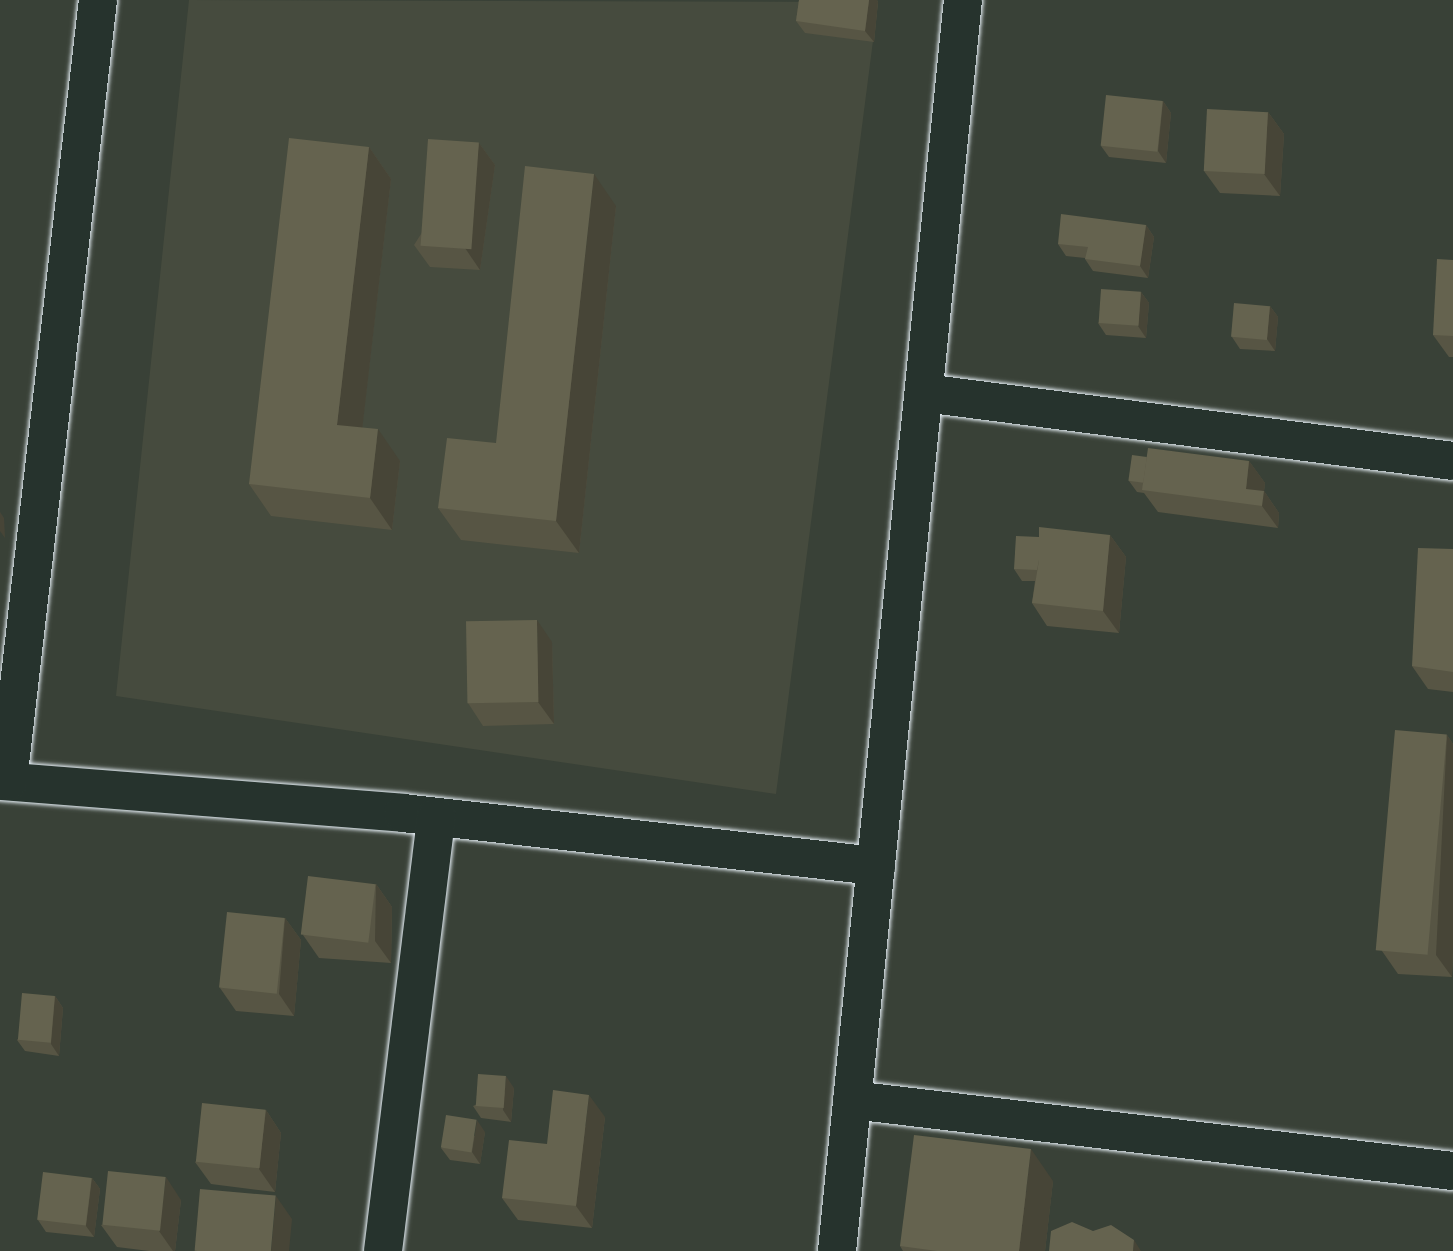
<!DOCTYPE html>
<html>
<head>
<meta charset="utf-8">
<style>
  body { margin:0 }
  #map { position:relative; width:1453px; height:1251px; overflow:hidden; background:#394137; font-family:Itim,sans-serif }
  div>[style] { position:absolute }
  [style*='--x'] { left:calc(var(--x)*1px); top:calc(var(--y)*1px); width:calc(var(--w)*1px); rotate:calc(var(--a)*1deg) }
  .built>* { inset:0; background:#464b3e }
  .roads { filter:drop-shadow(0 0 2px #e8f1f8) drop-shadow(0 0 2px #e8f1f8) }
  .minor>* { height:38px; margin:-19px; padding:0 19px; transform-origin:19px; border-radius:19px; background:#26332d }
  .wall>* { inset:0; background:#575544 }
  .shaded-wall>* { inset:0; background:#474537 }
  .building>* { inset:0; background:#65634f; transform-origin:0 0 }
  span { translate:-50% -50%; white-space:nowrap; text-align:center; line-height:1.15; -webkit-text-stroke:6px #26332d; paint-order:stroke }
</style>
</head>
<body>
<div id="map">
  <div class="built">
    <div style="clip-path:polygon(189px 0,878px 2px,776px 794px,116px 696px)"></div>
  </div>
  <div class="roads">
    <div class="minor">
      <div style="--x:924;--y:393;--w:533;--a:7.32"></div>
      <div style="--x:0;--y:781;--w:404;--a:4.5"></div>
      <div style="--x:403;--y:813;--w:476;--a:6.4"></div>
      <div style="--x:8;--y:781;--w:786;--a:-83.43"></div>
      <div style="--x:852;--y:1100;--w:605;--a:6.74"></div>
      <div style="--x:383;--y:1251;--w:437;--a:-83"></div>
      <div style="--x:837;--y:1251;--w:1257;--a:-84.25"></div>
    </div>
  </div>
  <div class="wall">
    <div style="clip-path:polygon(799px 0,877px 0,878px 2px,874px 42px,805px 33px,796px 21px)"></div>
    <div style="clip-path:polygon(1163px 101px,1171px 113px,1166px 163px,1109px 157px,1101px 146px)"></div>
    <div style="clip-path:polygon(1268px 112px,1284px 134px,1280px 196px,1220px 193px,1204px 171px)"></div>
    <div style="clip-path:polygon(479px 143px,495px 165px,480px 270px,430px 267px,414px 245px)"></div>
    <div style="clip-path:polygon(369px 147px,391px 179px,362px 428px,400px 461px,392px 530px,271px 516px,249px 484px)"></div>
    <div style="clip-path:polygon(616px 206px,579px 553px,461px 540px,438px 508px,496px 443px)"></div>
    <div style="clip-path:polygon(1146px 225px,1154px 237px,1148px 278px,1093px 271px,1085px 259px,1085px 258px,1066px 256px,1058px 244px)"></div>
    <div style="clip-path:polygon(1453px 260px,1453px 357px,1449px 357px,1433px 335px)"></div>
    <div style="clip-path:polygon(1141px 292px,1149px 303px,1146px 338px,1106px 335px,1098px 323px)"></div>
    <div style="clip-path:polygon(1270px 306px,1278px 317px,1275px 351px,1240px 349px,1232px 337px)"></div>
    <div style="clip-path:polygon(1147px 457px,1249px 461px,1265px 483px,1264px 491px,1279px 513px,1278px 528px,1158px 512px,1144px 493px,1137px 492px,1129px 481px)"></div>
    <div style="clip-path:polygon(1110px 535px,1126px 557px,1119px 633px,1047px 626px,1032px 603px,1035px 581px,1022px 581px,1014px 569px,1039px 537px)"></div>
    <div style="clip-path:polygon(1453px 549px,1453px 692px,1428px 689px,1412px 666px)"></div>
    <div style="clip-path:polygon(552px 642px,554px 724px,483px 726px,468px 703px)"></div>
    <div style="clip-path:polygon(1447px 735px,1453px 744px,1453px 951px,1452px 977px,1398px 974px,1382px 951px)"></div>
    <div style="clip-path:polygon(376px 884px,392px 907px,391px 963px,319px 958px,303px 935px)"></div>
    <div style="clip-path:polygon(285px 918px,301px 940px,294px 1016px,236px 1011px,220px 988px)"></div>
    <div style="clip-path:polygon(55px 996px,63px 1008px,59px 1056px,25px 1051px,17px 1040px)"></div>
    <div style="clip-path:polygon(514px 1088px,511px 1122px,481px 1118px,473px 1106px)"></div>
    <div style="clip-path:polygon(266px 1110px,281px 1133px,275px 1192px,211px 1184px,195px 1162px)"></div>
    <div style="clip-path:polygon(605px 1117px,592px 1228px,518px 1220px,502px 1198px,547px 1144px)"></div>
    <div style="clip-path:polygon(485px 1132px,480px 1164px,450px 1160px,441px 1148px)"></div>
    <div style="clip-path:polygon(92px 1178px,100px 1189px,94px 1237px,46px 1232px,38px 1220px)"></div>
    <div style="clip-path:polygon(1053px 1181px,1045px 1251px,903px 1251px,900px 1246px)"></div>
    <div style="clip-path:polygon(181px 1200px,175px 1251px,149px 1251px,117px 1247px,101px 1225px)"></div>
  </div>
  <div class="shaded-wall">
    <div style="clip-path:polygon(869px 0,877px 0,878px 2px,874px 42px,865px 31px)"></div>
    <div style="clip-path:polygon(1163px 101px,1171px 113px,1166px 163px,1158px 151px)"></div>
    <div style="clip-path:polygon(1268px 112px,1284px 134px,1280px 196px,1264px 174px)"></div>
    <div style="clip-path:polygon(479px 143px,495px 165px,480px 270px,465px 248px)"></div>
    <div style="clip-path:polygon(369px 147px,391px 179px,359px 457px,337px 425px)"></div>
    <div style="clip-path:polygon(594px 174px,616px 206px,579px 553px,556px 521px)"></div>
    <div style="clip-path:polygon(1146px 225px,1154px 237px,1148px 278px,1140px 266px)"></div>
    <div style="clip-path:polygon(1141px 292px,1149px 303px,1146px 338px,1138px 326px)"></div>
    <div style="clip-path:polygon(1270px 306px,1278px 317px,1275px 351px,1267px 339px)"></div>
    <div style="clip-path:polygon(378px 429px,400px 461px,392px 530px,370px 498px)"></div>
    <div style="clip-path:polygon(1249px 461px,1265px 483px,1264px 491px,1279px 513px,1278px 528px,1262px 506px,1246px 489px)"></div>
    <div style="clip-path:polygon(0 512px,4px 518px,5px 538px,0 531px)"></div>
    <div style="clip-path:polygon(1110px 535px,1126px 557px,1119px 633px,1103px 611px)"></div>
    <div style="clip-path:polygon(537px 620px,552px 642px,554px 724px,538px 702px)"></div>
    <div style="clip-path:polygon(1447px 735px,1453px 744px,1453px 951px,1452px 977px,1436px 955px)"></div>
    <div style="clip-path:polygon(376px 884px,392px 907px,391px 963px,375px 941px)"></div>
    <div style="clip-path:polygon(285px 918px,301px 940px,294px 1016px,279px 994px)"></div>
    <div style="clip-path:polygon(55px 996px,63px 1008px,59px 1056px,51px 1044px)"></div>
    <div style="clip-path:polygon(506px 1076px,514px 1088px,511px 1122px,503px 1110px)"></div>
    <div style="clip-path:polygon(589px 1095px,605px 1117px,592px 1228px,576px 1206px)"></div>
    <div style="clip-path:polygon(266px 1110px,281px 1133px,275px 1192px,259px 1169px)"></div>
    <div style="clip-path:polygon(477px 1120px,485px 1132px,480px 1164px,472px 1152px)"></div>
    <div style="clip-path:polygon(1031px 1149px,1053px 1181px,1045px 1251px,1019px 1251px)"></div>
    <div style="clip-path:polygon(166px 1177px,181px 1200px,175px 1251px,173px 1251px,159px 1231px)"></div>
    <div style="clip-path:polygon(92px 1178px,100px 1189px,94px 1237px,86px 1226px)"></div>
    <div style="clip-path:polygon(276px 1196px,292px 1219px,289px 1251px,271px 1251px)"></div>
    <div style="clip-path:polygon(1134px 1240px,1141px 1251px,1133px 1251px)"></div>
  </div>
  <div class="building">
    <div style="clip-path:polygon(799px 0,869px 0,865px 31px,796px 21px)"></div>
    <div style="left:1106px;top:95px;width:57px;height:51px;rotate:6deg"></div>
    <div style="left:1207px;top:109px;width:61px;height:62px;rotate:3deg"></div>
    <div style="clip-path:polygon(289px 138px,369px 147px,337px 425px,378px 429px,370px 498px,249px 484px)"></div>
    <div style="left:428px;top:139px;width:51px;height:107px;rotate:4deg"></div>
    <div style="clip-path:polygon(525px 166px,594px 174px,556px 521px,438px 508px,447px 438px,496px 443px)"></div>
    <div style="clip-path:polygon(1061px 214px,1146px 225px,1140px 266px,1085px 259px,1088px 247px,1058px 244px)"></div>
    <div style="clip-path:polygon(1437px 259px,1453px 260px,1453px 336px,1433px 335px)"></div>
    <div style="left:1101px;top:289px;width:40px;height:34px;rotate:4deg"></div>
    <div style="left:1234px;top:303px;width:36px;height:34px;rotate:5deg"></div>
    <div style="clip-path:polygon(1148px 448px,1249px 461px,1246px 489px,1264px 491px,1262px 506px,1142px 490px)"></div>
    <div style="left:1132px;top:455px;width:15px;height:26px;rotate:8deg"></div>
    <div style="clip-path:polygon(1039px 527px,1110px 535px,1103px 611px,1032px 603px,1039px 560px)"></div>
    <div style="clip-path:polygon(1016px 536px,1039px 537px,1039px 560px,1037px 570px,1014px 569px)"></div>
    <div style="clip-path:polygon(1418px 548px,1453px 549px,1453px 672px,1412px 666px)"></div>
    <div style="left:537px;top:620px;width:82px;height:71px;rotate:89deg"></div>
    <div style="left:1395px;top:730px;width:52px;height:221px;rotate:5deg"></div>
    <div style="left:308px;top:876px;width:68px;height:59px;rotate:7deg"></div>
    <div style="left:227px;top:912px;width:58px;height:76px;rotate:6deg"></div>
    <div style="left:22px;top:993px;width:33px;height:47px;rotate:5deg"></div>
    <div style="left:478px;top:1074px;width:28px;height:32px;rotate:4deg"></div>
    <div style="clip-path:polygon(553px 1090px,589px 1095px,576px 1206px,502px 1198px,509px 1140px,547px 1144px)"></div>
    <div style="left:202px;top:1103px;width:64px;height:59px;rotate:6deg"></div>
    <div style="left:446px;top:1115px;width:31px;height:33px;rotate:9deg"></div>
    <div style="clip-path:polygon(914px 1135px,1031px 1149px,1019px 1251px,937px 1251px,900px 1246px)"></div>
    <div style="left:108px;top:1171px;width:58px;height:54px;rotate:6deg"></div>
    <div style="left:43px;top:1172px;width:49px;height:48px;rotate:7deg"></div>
    <div style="left:200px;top:1189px;width:76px;height:62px;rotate:5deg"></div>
    <div style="clip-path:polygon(1072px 1222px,1093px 1231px,1111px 1225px,1134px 1240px,1133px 1251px,1049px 1251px,1051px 1231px)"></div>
  </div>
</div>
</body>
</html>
